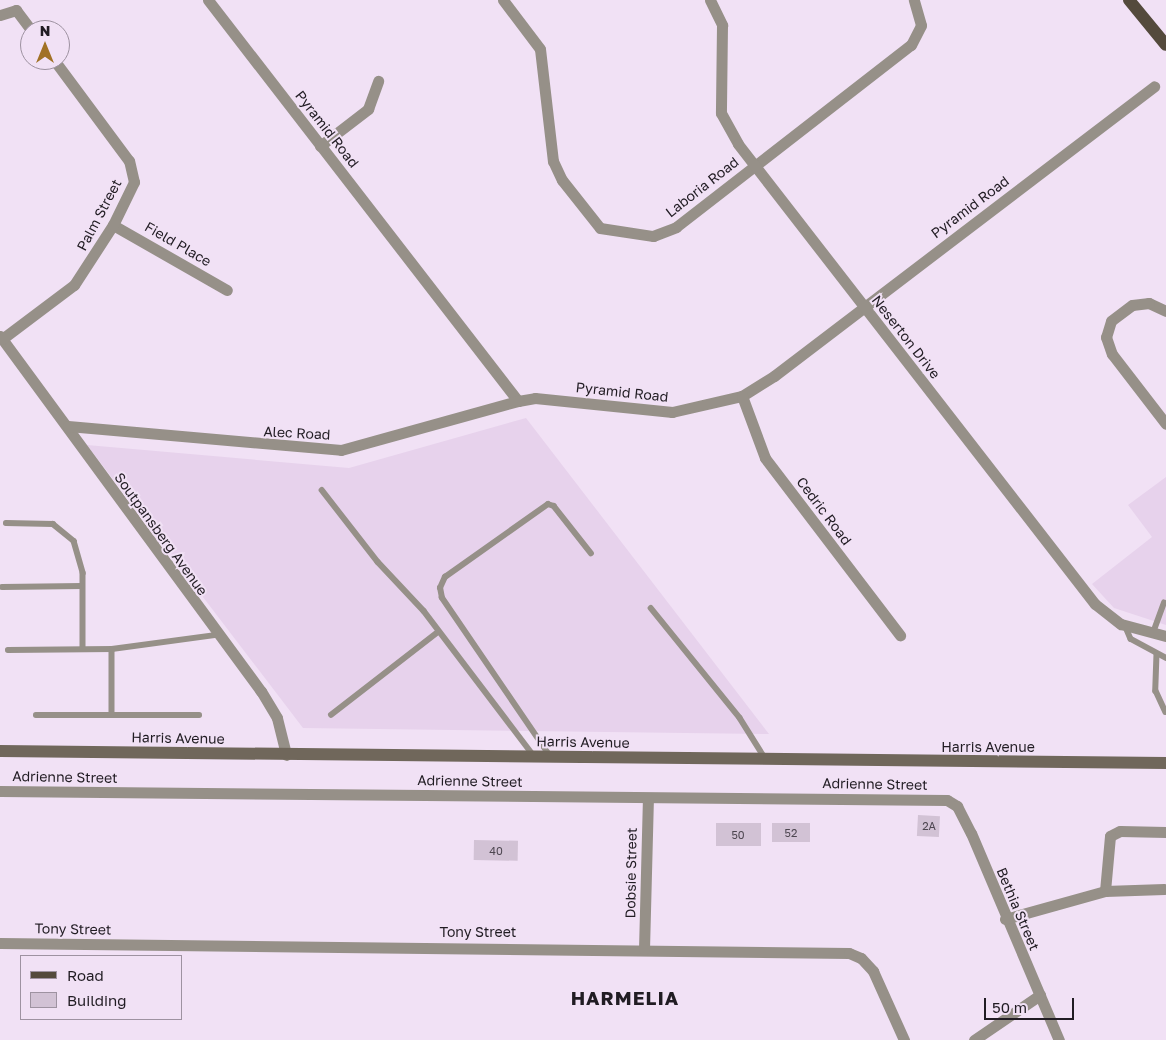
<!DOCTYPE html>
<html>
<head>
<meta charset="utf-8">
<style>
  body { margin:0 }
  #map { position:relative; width:1166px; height:1040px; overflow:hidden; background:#f1e1f5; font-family:"Golos Text",sans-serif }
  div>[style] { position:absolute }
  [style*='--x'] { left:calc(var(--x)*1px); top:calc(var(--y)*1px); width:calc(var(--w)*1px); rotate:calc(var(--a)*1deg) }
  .built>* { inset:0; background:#e7d2ec }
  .building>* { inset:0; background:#d2c2d5; transform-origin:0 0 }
  .lane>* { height:5.5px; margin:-2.75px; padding:0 2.75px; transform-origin:2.75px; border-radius:2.75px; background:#969088 }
  .street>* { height:11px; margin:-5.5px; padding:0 5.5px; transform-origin:5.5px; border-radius:5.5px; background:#969088 }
  .secondary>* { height:12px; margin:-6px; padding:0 6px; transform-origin:6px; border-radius:6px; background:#70675b }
  .primary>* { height:12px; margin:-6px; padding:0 6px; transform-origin:6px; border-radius:6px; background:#544a3c }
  span { translate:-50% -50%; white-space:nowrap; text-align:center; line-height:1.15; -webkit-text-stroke:4px #f1e1f5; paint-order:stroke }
  .number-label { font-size:11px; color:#4d4650 }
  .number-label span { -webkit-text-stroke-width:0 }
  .street-label { font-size:14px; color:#211c23 }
  .district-label { font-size:19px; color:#211c23; font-weight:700; letter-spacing:1px }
  .legend { position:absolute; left:20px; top:955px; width:162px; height:65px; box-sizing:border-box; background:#f1e1f5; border:1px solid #9e92a1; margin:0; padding:6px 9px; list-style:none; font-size:15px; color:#211c23 }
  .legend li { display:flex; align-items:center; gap:10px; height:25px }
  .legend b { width:25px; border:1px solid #9e92a1 }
  .north { position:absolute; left:20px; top:20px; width:50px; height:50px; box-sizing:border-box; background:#f1e1f5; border:1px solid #9e92a1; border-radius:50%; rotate:0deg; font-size:14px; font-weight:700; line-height:20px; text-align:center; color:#211c23 }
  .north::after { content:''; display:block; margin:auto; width:18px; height:22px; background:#a17125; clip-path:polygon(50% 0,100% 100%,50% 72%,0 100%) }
  .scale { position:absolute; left:984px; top:998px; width:90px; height:22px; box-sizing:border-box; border:2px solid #211c23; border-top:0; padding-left:6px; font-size:15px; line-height:18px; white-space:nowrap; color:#211c23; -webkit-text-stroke:4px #f1e1f5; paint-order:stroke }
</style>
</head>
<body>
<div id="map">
  <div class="built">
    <div style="clip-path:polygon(526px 418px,769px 734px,303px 728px,87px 445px,349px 468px)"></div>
    <div style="clip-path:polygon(1166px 477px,1166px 625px,1114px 608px,1092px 584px,1152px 537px,1128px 505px)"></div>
  </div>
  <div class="building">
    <div style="left:918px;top:815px;width:22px;height:21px;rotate:3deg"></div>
    <div style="left:761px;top:823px;width:23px;height:45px;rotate:90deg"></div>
    <div style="left:810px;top:823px;width:19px;height:38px;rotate:90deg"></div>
    <div style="left:474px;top:840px;width:44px;height:20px;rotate:1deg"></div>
  </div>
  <div class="lane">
    <div style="--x:322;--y:490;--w:91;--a:52.1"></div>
    <div style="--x:378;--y:562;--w:67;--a:46.8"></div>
    <div style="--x:424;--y:611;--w:182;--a:52.8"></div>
    <div style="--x:6;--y:523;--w:47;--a:1.2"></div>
    <div style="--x:53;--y:524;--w:27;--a:39"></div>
    <div style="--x:74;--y:541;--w:33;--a:74"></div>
    <div style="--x:83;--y:573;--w:76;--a:90"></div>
    <div style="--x:2;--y:587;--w:80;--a:-0.7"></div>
    <div style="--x:651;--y:608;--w:141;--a:51"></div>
    <div style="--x:740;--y:718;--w:47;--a:58"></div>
    <div style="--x:1125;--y:625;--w:15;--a:67"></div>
    <div style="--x:1131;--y:639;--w:40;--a:28"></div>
    <div style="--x:1153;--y:633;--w:32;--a:-70"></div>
    <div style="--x:112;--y:649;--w:65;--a:90"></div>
    <div style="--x:8;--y:650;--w:104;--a:-0.6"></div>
    <div style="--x:112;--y:649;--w:105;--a:-7.7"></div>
    <div style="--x:1157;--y:654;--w:37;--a:92"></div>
    <div style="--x:1156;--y:691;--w:23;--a:65"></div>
    <div style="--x:36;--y:715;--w:163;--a:0"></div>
    <div style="--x:331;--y:715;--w:135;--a:-37.8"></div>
    <div style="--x:549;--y:755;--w:190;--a:-124.3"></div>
    <div style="--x:442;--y:598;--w:10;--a:-101"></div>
    <div style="--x:440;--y:588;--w:12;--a:-66"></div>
    <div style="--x:445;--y:577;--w:126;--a:-35.3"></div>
    <div style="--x:548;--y:504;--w:6;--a:18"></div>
    <div style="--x:554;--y:506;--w:60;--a:51.8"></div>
  </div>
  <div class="street">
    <div style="--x:208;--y:0;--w:507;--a:52.29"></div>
    <div style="--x:518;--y:401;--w:17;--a:-10"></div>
    <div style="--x:535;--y:398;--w:138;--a:5.8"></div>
    <div style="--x:672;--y:412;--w:72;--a:-12.9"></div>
    <div style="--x:742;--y:396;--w:38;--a:-32"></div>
    <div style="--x:774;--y:376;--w:478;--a:-37.3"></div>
    <div style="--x:503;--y:0;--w:61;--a:52.9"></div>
    <div style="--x:540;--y:49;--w:113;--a:83.4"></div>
    <div style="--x:553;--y:161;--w:21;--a:65"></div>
    <div style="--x:562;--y:180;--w:61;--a:51.6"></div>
    <div style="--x:600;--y:228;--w:54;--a:8.6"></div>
    <div style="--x:653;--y:236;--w:25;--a:-21"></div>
    <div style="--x:676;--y:227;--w:297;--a:-37.8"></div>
    <div style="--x:911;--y:45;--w:22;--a:-63"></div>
    <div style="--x:921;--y:25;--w:26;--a:-106"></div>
    <div style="--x:710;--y:0;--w:28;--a:64"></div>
    <div style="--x:722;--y:25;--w:88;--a:90.7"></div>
    <div style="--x:721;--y:113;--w:35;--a:61"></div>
    <div style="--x:738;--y:144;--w:582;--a:52.19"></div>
    <div style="--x:1095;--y:604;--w:33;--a:38"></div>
    <div style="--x:1121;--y:624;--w:47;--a:14.9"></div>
    <div style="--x:16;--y:10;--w:25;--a:53"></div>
    <div style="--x:0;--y:15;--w:17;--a:-17"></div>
    <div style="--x:320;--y:146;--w:61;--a:-37.6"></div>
    <div style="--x:368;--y:109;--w:30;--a:-70"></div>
    <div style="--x:113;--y:225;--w:131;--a:29.7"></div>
    <div style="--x:1166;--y:311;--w:19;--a:-155"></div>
    <div style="--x:1149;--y:303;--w:17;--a:173"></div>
    <div style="--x:1132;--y:305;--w:26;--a:143"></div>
    <div style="--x:1111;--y:321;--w:17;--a:107"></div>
    <div style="--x:1106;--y:337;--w:18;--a:71"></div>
    <div style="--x:1112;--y:354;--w:88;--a:52.4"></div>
    <div style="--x:0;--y:336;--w:441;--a:53.7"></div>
    <div style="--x:261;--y:691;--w:31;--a:59"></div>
    <div style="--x:277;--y:718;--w:38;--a:76"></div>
    <div style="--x:2;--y:339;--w:90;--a:-36.9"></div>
    <div style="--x:74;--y:285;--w:72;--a:-57"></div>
    <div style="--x:113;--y:225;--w:48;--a:-64"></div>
    <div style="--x:134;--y:182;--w:22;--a:-103"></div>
    <div style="--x:129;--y:161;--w:126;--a:-126.6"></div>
    <div style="--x:742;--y:396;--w:66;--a:69.6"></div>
    <div style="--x:765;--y:458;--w:223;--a:52.7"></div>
    <div style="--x:68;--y:426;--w:274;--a:5"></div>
    <div style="--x:341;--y:450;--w:184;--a:-15.5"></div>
    <div style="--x:0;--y:791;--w:947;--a:0.54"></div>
    <div style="--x:947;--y:800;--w:12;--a:31"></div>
    <div style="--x:957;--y:806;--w:30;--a:63"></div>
    <div style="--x:971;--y:833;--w:225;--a:67"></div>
    <div style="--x:1105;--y:891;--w:55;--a:-84.8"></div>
    <div style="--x:1110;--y:836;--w:11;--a:-27"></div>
    <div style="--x:1120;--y:831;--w:46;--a:1.2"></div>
    <div style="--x:1005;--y:919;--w:104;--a:-15.6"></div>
    <div style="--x:1105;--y:891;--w:59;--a:-1.9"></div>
    <div style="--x:0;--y:943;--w:849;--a:0.67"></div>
    <div style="--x:849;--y:953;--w:13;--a:23"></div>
    <div style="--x:861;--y:958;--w:18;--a:47"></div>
    <div style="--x:873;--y:971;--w:76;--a:65.8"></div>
    <div style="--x:644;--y:949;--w:151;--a:-88.5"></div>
    <div style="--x:974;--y:1040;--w:80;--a:-34.3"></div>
  </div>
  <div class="secondary">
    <div style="--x:0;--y:751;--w:1166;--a:0.59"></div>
  </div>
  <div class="primary">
    <div style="--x:1129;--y:0;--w:58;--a:50.6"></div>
  </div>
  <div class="number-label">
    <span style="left:929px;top:826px">2A</span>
    <span style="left:791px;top:833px">52</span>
    <span style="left:738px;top:835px">50</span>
    <span style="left:496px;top:851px">40</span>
  </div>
  <div class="street-label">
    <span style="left:327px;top:129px;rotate:52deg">Pyramid Road</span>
    <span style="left:702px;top:187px;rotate:-38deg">Laboria Road</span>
    <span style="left:970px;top:207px;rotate:-37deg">Pyramid Road</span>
    <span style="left:99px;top:215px;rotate:-62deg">Palm Street</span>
    <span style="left:178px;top:244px;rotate:30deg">Field Place</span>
    <span style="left:906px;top:337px;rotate:52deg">Neserton Drive</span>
    <span style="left:622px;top:392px;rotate:6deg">Pyramid Road</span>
    <span style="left:297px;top:433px;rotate:3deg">Alec Road</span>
    <span style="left:824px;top:511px;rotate:53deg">Cedric Road</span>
    <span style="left:161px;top:534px;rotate:54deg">Soutpansberg Avenue</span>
    <span style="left:178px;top:738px;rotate:1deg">Harris Avenue</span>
    <span style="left:583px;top:742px;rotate:1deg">Harris Avenue</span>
    <span style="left:988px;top:747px">Harris Avenue</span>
    <span style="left:65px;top:777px;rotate:1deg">Adrienne Street</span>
    <span style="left:470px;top:781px;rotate:1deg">Adrienne Street</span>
    <span style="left:875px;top:784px;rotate:1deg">Adrienne Street</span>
    <span style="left:631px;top:873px;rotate:-89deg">Dobsie Street</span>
    <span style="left:1018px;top:909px;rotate:67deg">Bethia Street</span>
    <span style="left:73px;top:929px;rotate:1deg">Tony Street</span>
    <span style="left:478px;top:932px">Tony Street</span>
  </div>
  <div class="district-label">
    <span style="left:625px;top:998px">HARMELIA</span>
  </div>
  <ul class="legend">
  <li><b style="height:6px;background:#544a3c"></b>Road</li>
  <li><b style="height:14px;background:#d2c2d5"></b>Building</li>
  </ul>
  <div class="north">N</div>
  <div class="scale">50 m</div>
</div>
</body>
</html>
